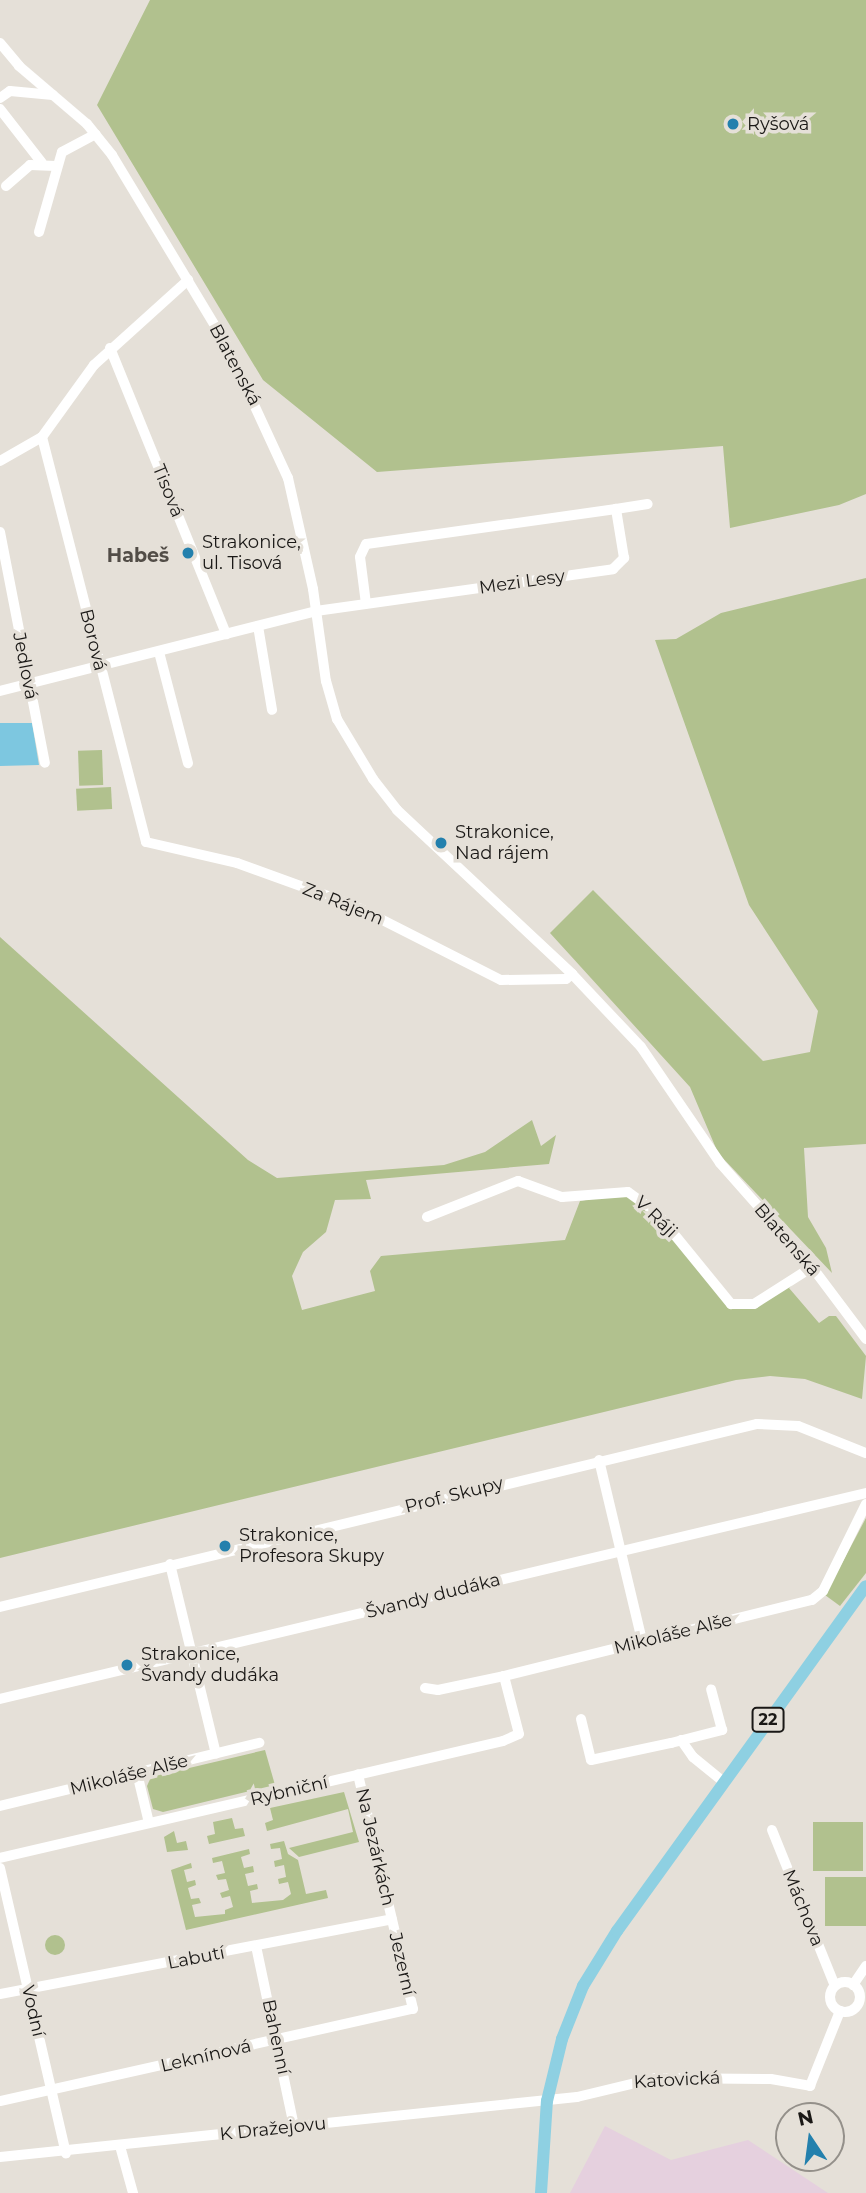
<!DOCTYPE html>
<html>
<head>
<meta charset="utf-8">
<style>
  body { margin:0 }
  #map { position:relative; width:866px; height:2193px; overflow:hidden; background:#e5e0d8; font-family:Montserrat,sans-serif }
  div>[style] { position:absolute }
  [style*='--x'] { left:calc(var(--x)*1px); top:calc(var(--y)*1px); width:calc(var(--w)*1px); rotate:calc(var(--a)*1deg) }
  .commercial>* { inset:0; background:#e5d0de }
  .green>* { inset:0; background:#b1c18e; transform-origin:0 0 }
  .round { border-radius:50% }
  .water>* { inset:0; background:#7dc7e0 }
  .minor>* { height:10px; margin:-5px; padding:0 5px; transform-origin:5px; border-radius:5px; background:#fff }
  .minor>.ring { margin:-5px; padding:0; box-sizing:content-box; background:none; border:10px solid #fff; border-radius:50% }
  .major>* { height:12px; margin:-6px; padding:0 6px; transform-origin:6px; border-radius:6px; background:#8ed0e2 }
  .dots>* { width:19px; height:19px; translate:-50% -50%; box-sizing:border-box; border:4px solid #e5e0d8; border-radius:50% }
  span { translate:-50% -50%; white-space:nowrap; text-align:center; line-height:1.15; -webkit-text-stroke:7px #e5e0d8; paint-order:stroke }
  .shield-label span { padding:2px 5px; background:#e5e0d8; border:2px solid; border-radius:5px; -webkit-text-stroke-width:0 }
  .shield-label { font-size:16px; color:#1a1816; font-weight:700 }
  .poi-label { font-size:18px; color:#1a1816 }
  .left { translate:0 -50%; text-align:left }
  .street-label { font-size:18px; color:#1a1816 }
  .neighbourhood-label { font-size:19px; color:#524d47; font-weight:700 }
  .north { position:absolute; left:775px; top:2102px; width:70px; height:70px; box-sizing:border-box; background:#e5e0d8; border:2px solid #94908a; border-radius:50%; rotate:347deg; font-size:19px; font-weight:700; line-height:28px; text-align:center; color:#1a1816 }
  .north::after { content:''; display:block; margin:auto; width:24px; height:32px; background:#2380ad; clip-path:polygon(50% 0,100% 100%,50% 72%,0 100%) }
</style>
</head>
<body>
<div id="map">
  <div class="commercial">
    <div style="clip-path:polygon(605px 2126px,671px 2160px,748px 2140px,828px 2193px,570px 2193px)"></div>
  </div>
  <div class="green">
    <div style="clip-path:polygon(150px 0,866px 0,866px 494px,839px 505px,730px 528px,723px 446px,377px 472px,263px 380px,97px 105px)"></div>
    <div style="clip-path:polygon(866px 578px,866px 1144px,804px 1148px,808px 1217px,826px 1248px,832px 1273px,718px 1153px,690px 1087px,550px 933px,593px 890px,763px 1061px,810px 1052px,818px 1011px,749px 905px,655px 640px,676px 639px,721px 613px)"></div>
    <div style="left:102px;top:750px;width:35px;height:24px;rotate:88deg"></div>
    <div style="left:111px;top:787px;width:22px;height:35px;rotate:87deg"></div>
    <div style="clip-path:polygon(0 937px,248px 1160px,277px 1178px,444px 1165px,485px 1152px,532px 1120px,541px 1146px,556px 1135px,549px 1164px,366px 1180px,371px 1199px,335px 1200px,326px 1232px,303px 1252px,292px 1276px,302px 1310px,375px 1291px,370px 1271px,381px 1256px,565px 1240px,580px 1201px,633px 1192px,732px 1306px,748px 1309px,795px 1282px,789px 1288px,819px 1323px,829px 1316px,836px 1316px,866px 1356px,862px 1399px,805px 1379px,770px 1376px,736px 1380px,0 1558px)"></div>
    <div style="clip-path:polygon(866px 1518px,866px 1573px,840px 1606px,825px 1595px)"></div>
    <div style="clip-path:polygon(265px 1750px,275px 1785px,163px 1812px,153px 1809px,147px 1786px,151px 1777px)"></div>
    <div style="clip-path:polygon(344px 1792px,359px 1842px,299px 1857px,289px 1848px,353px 1832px,348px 1809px,267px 1831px,265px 1823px,273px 1820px,270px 1808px)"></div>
    <div style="clip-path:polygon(232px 1818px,235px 1829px,243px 1828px,245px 1836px,209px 1844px,207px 1836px,215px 1834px,213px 1822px)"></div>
    <div style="left:813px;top:1822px;width:50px;height:49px"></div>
    <div style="clip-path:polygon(174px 1831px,177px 1843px,186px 1841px,188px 1850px,167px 1852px,164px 1837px)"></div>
    <div style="clip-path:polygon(284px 1841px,288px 1854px,298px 1860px,306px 1894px,326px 1890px,328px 1898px,186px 1930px,171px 1870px,191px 1863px,192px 1868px,184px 1870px,187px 1882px,195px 1880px,196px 1885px,188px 1888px,191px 1899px,199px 1898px,201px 1903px,192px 1905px,195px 1917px,225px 1914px,225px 1910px,233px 1907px,230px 1896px,222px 1898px,220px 1893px,229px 1890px,226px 1879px,218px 1880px,216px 1875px,225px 1873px,222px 1861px,213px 1863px,212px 1858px,249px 1849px,250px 1854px,241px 1857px,244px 1868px,253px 1866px,254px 1872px,245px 1874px,248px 1886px,257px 1884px,258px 1889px,250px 1891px,252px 1903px,283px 1900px,291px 1894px,288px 1882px,279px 1884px,278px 1879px,286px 1877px,284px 1865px,275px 1867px,274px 1861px,282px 1859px,280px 1848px,271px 1849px,270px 1844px)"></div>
    <div style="left:866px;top:1877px;width:49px;height:41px;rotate:90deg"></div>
    <div class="round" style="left:45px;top:1935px;width:20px;height:20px"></div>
  </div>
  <div class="water">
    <div style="clip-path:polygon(0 723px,32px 723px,39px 765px,0 766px)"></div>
  </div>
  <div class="minor">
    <div style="--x:0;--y:43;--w:30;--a:50"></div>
    <div style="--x:19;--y:66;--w:89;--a:40.5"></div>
    <div style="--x:87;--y:124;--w:40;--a:51"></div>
    <div style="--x:112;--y:155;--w:221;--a:58.9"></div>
    <div style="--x:226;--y:344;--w:148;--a:65.2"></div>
    <div style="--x:288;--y:478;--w:114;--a:77.3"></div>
    <div style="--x:313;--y:589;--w:93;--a:82"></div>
    <div style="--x:326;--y:681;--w:40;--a:74"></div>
    <div style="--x:337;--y:719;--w:70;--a:59"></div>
    <div style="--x:373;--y:779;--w:39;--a:52"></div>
    <div style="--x:397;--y:810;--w:240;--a:43.1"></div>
    <div style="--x:572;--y:974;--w:100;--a:46.6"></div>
    <div style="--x:641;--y:1047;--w:140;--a:55.7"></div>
    <div style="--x:720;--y:1163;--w:139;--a:48.5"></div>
    <div style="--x:812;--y:1267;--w:90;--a:53.1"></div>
    <div style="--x:0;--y:98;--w:12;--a:-35"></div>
    <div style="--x:10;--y:91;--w:43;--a:5.3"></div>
    <div style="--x:0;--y:109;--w:68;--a:52.1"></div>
    <div style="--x:6;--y:186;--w:32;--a:-41"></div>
    <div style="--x:30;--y:165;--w:26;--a:2"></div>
    <div style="--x:39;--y:232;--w:83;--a:-74"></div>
    <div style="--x:62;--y:152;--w:38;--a:-28"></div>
    <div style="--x:110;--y:348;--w:309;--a:67.9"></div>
    <div style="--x:42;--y:437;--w:418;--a:75.6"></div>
    <div style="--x:146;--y:842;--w:93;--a:13"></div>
    <div style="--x:237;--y:863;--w:123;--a:19.9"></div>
    <div style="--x:353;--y:905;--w:166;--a:26.9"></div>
    <div style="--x:501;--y:980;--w:65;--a:-0.9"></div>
    <div style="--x:566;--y:979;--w:8;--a:-40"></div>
    <div style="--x:0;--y:461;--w:48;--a:-29.7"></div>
    <div style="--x:42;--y:437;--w:89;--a:-54.2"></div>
    <div style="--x:94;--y:365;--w:127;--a:-42.1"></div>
    <div style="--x:616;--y:509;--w:32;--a:-9"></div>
    <div style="--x:0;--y:532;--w:235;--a:79"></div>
    <div style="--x:258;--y:626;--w:85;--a:80.5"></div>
    <div style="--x:159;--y:652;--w:115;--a:75.4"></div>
    <div style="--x:0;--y:691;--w:326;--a:-14.2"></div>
    <div style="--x:316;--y:611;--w:300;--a:-8"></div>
    <div style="--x:613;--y:569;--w:16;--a:-45"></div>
    <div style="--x:624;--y:558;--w:50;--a:-99.3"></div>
    <div style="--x:616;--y:509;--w:252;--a:172"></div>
    <div style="--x:366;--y:544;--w:14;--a:115"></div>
    <div style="--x:360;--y:557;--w:47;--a:82.7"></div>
    <div style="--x:427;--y:1217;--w:98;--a:-21.6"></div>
    <div style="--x:518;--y:1181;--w:47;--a:20"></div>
    <div style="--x:562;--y:1197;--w:66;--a:-4.3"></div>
    <div style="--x:628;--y:1192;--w:34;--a:36"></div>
    <div style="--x:656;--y:1212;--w:119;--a:50.8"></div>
    <div style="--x:731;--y:1304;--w:23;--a:0"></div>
    <div style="--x:754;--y:1304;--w:69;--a:-32.5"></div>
    <div style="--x:599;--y:1460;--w:186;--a:76.6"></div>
    <div style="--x:170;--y:1564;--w:195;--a:76.4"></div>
    <div style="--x:0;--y:1607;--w:779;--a:-13.59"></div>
    <div style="--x:757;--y:1424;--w:41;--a:2.8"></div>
    <div style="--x:798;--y:1426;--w:73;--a:21.7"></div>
    <div style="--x:425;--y:1688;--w:13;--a:9"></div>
    <div style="--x:438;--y:1690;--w:67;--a:-12"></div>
    <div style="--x:504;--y:1676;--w:317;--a:-13.9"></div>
    <div style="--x:812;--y:1600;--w:14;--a:-39"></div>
    <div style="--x:823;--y:1591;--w:97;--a:-63.7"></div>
    <div style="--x:0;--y:1699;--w:890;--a:-13.38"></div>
    <div style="--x:581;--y:1719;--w:42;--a:76.3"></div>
    <div style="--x:591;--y:1760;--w:82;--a:-12"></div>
    <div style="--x:671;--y:1743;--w:53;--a:-14.3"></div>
    <div style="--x:722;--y:1730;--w:42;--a:-105"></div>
    <div style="--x:681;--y:1740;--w:21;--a:55"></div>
    <div style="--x:693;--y:1757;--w:41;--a:39.1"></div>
    <div style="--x:137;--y:1773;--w:51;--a:76.5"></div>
    <div style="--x:0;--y:1806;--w:267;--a:-13.7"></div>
    <div style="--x:772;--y:1830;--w:168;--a:68"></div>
    <div style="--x:0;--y:1858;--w:516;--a:-13.09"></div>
    <div style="--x:503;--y:1741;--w:17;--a:-24"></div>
    <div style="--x:519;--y:1734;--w:60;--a:-104.5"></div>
    <div style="--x:0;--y:1868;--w:293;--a:77"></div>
    <div style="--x:256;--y:1946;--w:185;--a:78.1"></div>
    <div class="ring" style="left:830px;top:1982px;width:20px;height:20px"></div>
    <div style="--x:853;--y:1985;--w:23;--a:-56"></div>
    <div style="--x:0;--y:1994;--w:399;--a:-10.8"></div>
    <div style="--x:0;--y:2101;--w:423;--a:-12.6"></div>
    <div style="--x:413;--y:2009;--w:241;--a:-103.2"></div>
    <div style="--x:120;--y:2146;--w:49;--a:74.5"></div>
    <div style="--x:0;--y:2157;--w:580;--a:-5.94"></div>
    <div style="--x:577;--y:2097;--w:81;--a:-13.5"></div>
    <div style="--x:656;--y:2078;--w:115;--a:0.5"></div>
    <div style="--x:771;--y:2079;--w:40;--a:10"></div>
    <div style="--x:810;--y:2086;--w:81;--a:-68.2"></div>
  </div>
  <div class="major">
    <div style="--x:541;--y:2193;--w:92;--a:-86.3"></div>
    <div style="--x:547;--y:2101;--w:64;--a:-76.4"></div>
    <div style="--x:562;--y:2039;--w:57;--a:-68.4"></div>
    <div style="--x:583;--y:1986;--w:65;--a:-58.3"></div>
    <div style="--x:617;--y:1931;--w:425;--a:-54.2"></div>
  </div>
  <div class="dots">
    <div style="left:733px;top:124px;background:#2380ad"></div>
    <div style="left:188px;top:553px;background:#2380ad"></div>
    <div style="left:441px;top:843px;background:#2380ad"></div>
    <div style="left:225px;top:1546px;background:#2380ad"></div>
    <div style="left:127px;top:1665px;background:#2380ad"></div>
  </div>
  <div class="shield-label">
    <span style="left:768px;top:1720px">22</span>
  </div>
  <div class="poi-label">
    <span class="left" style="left:747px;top:124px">Ryšová</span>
    <span class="left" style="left:202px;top:553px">Strakonice,<br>ul. Tisová</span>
    <span class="left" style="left:455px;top:843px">Strakonice,<br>Nad rájem</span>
    <span class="left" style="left:239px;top:1546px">Strakonice,<br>Profesora Skupy</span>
    <span class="left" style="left:141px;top:1665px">Strakonice,<br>Švandy dudáka</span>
  </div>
  <div class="street-label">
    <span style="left:235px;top:365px;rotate:62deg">Blatenská</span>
    <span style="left:168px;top:491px;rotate:68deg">Tisová</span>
    <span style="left:522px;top:582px;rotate:-8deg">Mezi Lesy</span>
    <span style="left:93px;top:640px;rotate:76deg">Borová</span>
    <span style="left:25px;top:666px;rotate:79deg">Jedlová</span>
    <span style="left:343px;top:904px;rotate:22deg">Za Rájem</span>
    <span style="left:656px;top:1217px;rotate:44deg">V Ráji</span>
    <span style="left:787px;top:1240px;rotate:49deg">Blatenská</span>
    <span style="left:454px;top:1495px;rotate:-14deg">Prof. Skupy</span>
    <span style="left:433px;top:1596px;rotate:-14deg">Švandy dudáka</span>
    <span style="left:673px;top:1634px;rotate:-14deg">Mikoláše Alše</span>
    <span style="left:129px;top:1775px;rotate:-14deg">Mikoláše Alše</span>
    <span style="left:289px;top:1791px;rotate:-13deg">Rybniční</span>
    <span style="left:375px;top:1847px;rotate:77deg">Na Jezárkách</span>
    <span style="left:803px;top:1908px;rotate:68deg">Máchova</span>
    <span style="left:196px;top:1958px;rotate:-11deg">Labutí</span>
    <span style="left:402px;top:1964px;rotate:77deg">Jezerní</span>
    <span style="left:33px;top:2011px;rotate:77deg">Vodní</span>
    <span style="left:276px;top:2037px;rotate:78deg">Bahenní</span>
    <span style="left:206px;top:2056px;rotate:-13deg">Leknínová</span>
    <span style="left:677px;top:2080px;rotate:-3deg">Katovická</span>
    <span style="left:273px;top:2129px;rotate:-6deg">K Dražejovu</span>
  </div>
  <div class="neighbourhood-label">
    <span style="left:138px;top:556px">Habeš</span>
  </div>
  <div class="north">N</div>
</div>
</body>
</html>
